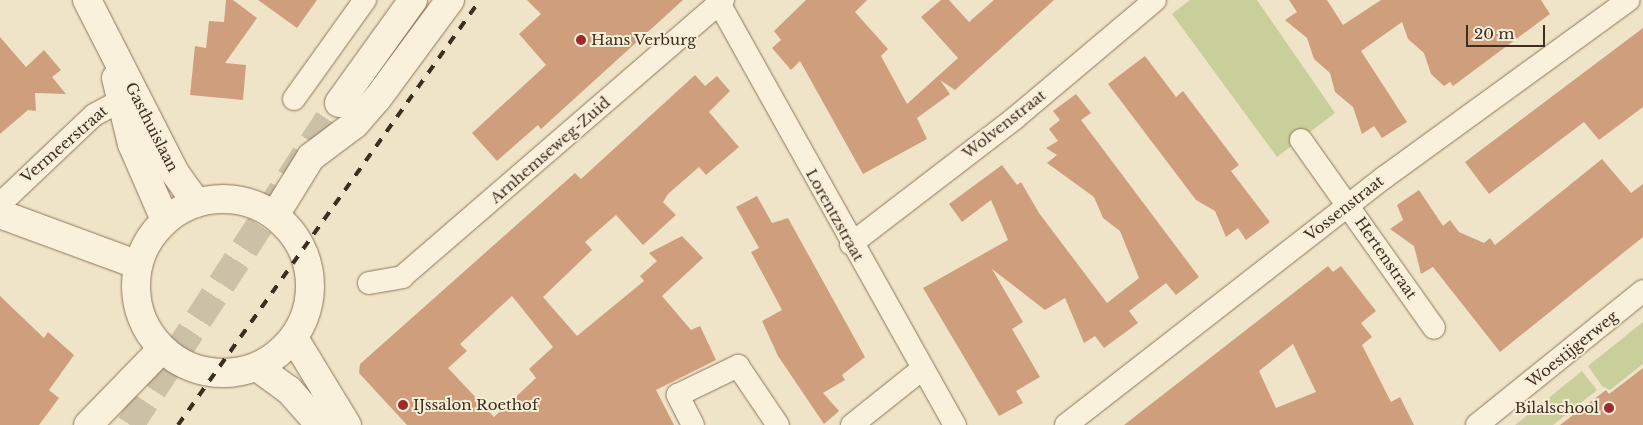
<!DOCTYPE html>
<html>
<head>
<meta charset="utf-8">
<style>
  body { margin:0 }
  #map { position:relative; width:1643px; height:425px; overflow:hidden; background:#f0e4c8; font-family:"Libre Baskerville",serif }
  div>[style] { position:absolute }
  [style*='--x'] { left:calc(var(--x)*1px); top:calc(var(--y)*1px); width:calc(var(--w)*1px); rotate:calc(var(--a)*1deg) }
  .green>* { inset:0; background:#c9cf9b }
  .building>* { inset:0; background:#cf9f7d }
  .secondary-tunnel>* { height:28px; margin-top:-14px; transform-origin:0; background:repeating-linear-gradient(90deg,#ccc0a6 0 28px,transparent 0 42px) }
  .roads { filter:drop-shadow(0 0 1px #8d765c) drop-shadow(0 0 1px #8d765c) }
  .minor>* { height:22px; margin:-11px; padding:0 11px; transform-origin:11px; border-radius:11px; background:#faf1dc }
  .tertiary>* { height:28px; margin:-14px; padding:0 14px; transform-origin:14px; border-radius:14px; background:#faf1dc }
  .secondary>* { height:28px; margin:-14px; padding:0 14px; transform-origin:14px; border-radius:14px; background:#faf1dc }
  .secondary>.ring { margin:-14px; padding:0; box-sizing:content-box; background:none; border:28px solid #faf1dc; border-radius:50% }
  .rail>* { height:4px; margin-top:-2px; transform-origin:0; background:repeating-linear-gradient(90deg,#3d2e20 0 9px,transparent 0 18px) }
  .dots>* { width:14px; height:14px; translate:-50% -50%; box-sizing:border-box; border:2px solid #f7eed8; border-radius:50% }
  span { translate:-50% -50%; white-space:nowrap; text-align:center; line-height:1.15; -webkit-text-stroke:4px #f7eed8; paint-order:stroke }
  .poi-label { font-size:15px; color:#3d2e20 }
  .left { translate:0 -50%; text-align:left }
  .right { translate:-100% -50%; text-align:right }
  .street-label { font-size:15px; color:#3d2e20 }
  .scale { position:absolute; left:1466px; top:25px; width:79px; height:22px; box-sizing:border-box; border:2px solid #3d2e20; border-top:0; padding-left:6px; font-size:15px; line-height:18px; white-space:nowrap; color:#3d2e20; -webkit-text-stroke:4px #f7eed8; paint-order:stroke }
</style>
</head>
<body>
<div id="map">
  <div class="green">
    <div style="clip-path:polygon(1190px 0,1257px 0,1335px 113px,1277px 157px,1172px 14px)"></div>
    <div style="clip-path:polygon(1643px 322px,1643px 364px,1610px 390px,1602px 386px,1588px 366px)"></div>
    <div style="clip-path:polygon(1582px 371px,1597px 390px,1553px 425px,1515px 425px)"></div>
  </div>
  <div class="building">
    <div style="clip-path:polygon(226px 0,233px 0,257px 18px,225px 63px,246px 65px,243px 100px,190px 95px,195px 46px,206px 48px,209px 21px,224px 22px)"></div>
    <div style="clip-path:polygon(258px 0,317px 0,297px 28px)"></div>
    <div style="clip-path:polygon(527px 0,683px 0,541px 129px,538px 125px,497px 161px,472px 133px,546px 65px,519px 34px,541px 14px)"></div>
    <div style="clip-path:polygon(806px 0,867px 0,855px 12px,888px 49px,881px 56px,907px 104px,958px 58px,921px 17px,941px 0,949px 0,969px 22px,994px 0,1054px 0,955px 90px,940px 80px,950px 94px,917px 118px,927px 139px,863px 174px,800px 61px,791px 70px,772px 48px,781px 40px,774px 31px)"></div>
    <div style="clip-path:polygon(1289px 0,1327px 0,1343px 25px,1381px 0,1541px 0,1550px 14px,1453px 86px,1450px 82px,1444px 86px,1431px 74px,1424px 53px,1408px 39px,1402px 22px,1361px 51px,1407px 122px,1382px 138px,1374px 126px,1362px 134px,1353px 107px,1335px 92px,1330px 73px,1314px 59px,1307px 38px,1285px 20px,1297px 12px)"></div>
    <div style="clip-path:polygon(1643px 28px,1643px 107px,1599px 140px,1584px 122px,1489px 194px,1465px 162px)"></div>
    <div style="clip-path:polygon(0 37px,26px 67px,44px 50px,61px 70px,52px 77px,66px 94px,35px 93px,36px 111px,28px 110px,0 134px)"></div>
    <div style="clip-path:polygon(1145px 56px,1176px 97px,1183px 91px,1239px 165px,1231px 171px,1270px 222px,1246px 240px,1238px 228px,1226px 237px,1215px 211px,1196px 200px,1108px 84px)"></div>
    <div style="clip-path:polygon(evenodd,695px 75px,705px 86px,717px 76px,730px 91px,709px 112px,739px 147px,706px 175px,699px 167px,668px 194px,663px 202px,676px 215px,643px 245px,616px 215px,585px 242px,592px 250px,543px 297px,577px 336px,644px 281px,640px 276px,657px 261px,649px 253px,682px 236px,703px 258px,662px 296px,691px 330px,700px 326px,716px 360px,656px 390px,674px 425px,407px 425px,359px 373px,360px 364px,575px 173px,581px 179px,695px 75px,512px 296px,553px 347px,529px 369px,536px 378px,494px 417px,448px 368px,467px 351px,460px 344px,512px 296px)"></div>
    <div style="clip-path:polygon(1076px 94px,1091px 113px,1081px 120px,1199px 277px,1176px 295px,1166px 283px,1129px 311px,1138px 323px,1104px 348px,1095px 336px,1084px 343px,1065px 298px,1045px 310px,992px 269px,1023px 322px,1012px 329px,1040px 377px,1016px 391px,1023px 403px,999px 416px,923px 288px,1008px 240px,991px 200px,962px 222px,949px 204px,1002px 165px,1017px 185px,1021px 182px,1039px 213px,1107px 303px,1139px 278px,1120px 231px,1103px 218px,1094px 197px,1047px 163px,1057px 155px,1046px 148px,1058px 141px,1049px 129px,1060px 120px,1053px 111px)"></div>
    <div style="clip-path:polygon(1602px 159px,1631px 193px,1643px 184px,1643px 237px,1500px 352px,1433px 267px,1421px 274px,1414px 246px,1390px 229px,1403px 220px,1397px 205px,1419px 190px,1443px 226px,1450px 220px,1459px 232px,1484px 243px,1490px 238px,1495px 245px)"></div>
    <div style="clip-path:polygon(757px 196px,772px 223px,788px 218px,865px 357px,842px 375px,845px 380px,823px 393px,839px 411px,824px 424px,778px 356px,762px 321px,782px 310px,751px 252px,759px 248px,736px 207px)"></div>
    <div style="clip-path:polygon(evenodd,1328px 266px,1333px 272px,1341px 266px,1376px 311px,1361px 323px,1372px 337px,1362px 345px,1391px 402px,1400px 397px,1414px 425px,1124px 425px,1328px 266px,1293px 344px,1316px 392px,1276px 408px,1259px 371px,1293px 344px)"></div>
    <div style="clip-path:polygon(0 296px,44px 338px,48px 332px,74px 355px,49px 390px,59px 398px,39px 425px,0 425px)"></div>
    <div style="clip-path:polygon(1643px 368px,1643px 425px,1560px 425px,1606px 390px,1609px 394px)"></div>
  </div>
  <div class="secondary-tunnel">
    <div style="--x:130;--y:425;--w:384;--a:-57"></div>
  </div>
  <div class="roads">
    <div class="minor">
      <div style="--x:719;--y:3;--w:484;--a:60.8"></div>
      <div style="--x:294;--y:99;--w:122;--a:-54.4"></div>
      <div style="--x:1301;--y:140;--w:230;--a:54.7"></div>
      <div style="--x:0;--y:204;--w:129;--a:-43.4"></div>
      <div style="--x:94;--y:115;--w:47;--a:-28.2"></div>
      <div style="--x:851;--y:244;--w:207;--a:-37.5"></div>
      <div style="--x:1015;--y:118;--w:183;--a:-40.1"></div>
      <div style="--x:369;--y:283;--w:34;--a:-10"></div>
      <div style="--x:402;--y:277;--w:424;--a:-40.8"></div>
      <div style="--x:693;--y:425;--w:34;--a:-117"></div>
      <div style="--x:678;--y:395;--w:67;--a:-25.8"></div>
      <div style="--x:738;--y:366;--w:71;--a:55.9"></div>
      <div style="--x:852;--y:425;--w:88;--a:-38.6"></div>
      <div style="--x:1066;--y:425;--w:404;--a:-37.9"></div>
      <div style="--x:1385;--y:177;--w:301;--a:-36"></div>
      <div style="--x:1477;--y:425;--w:213;--a:-38.9"></div>
    </div>
    <div class="tertiary">
      <div style="--x:0;--y:214;--w:145;--a:20.2"></div>
      <div style="--x:294;--y:338;--w:102;--a:58.7"></div>
      <div style="--x:257;--y:367;--w:39;--a:36"></div>
      <div style="--x:289;--y:390;--w:47;--a:48.5"></div>
      <div style="--x:88;--y:425;--w:106;--a:-45.8"></div>
    </div>
    <div class="secondary">
      <div style="--x:87;--y:0;--w:194;--a:63"></div>
      <div style="--x:175;--y:173;--w:37;--a:54"></div>
      <div style="--x:116;--y:78;--w:68;--a:76.4"></div>
      <div style="--x:132;--y:144;--w:83;--a:66.5"></div>
      <div style="--x:339;--y:103;--w:127;--a:-54.3"></div>
      <div class="ring" style="left:136px;top:199px;width:146px;height:146px"></div>
      <div style="--x:275;--y:215;--w:68;--a:-58.2"></div>
      <div style="--x:311;--y:157;--w:55;--a:-36.9"></div>
      <div style="--x:355;--y:124;--w:33;--a:-49"></div>
      <div style="--x:377;--y:99;--w:123;--a:-53.6"></div>
    </div>
  </div>
  <div class="rail">
    <div style="--x:178;--y:425;--w:521;--a:-54.6"></div>
  </div>
  <div class="dots">
    <div style="left:581px;top:40px;background:#9e2a2b"></div>
    <div style="left:403px;top:405px;background:#9e2a2b"></div>
    <div style="left:1609px;top:408px;background:#9e2a2b"></div>
  </div>
  <div class="poi-label">
    <span class="left" style="left:591px;top:40px">Hans Verburg</span>
    <span class="left" style="left:413px;top:405px">IJssalon Roethof</span>
    <span class="right" style="left:1599px;top:408px">Bilalschool</span>
  </div>
  <div class="street-label">
    <span style="left:1004px;top:124px;rotate:-38deg">Wolvenstraat</span>
    <span style="left:152px;top:127px;rotate:63deg">Gasthuislaan</span>
    <span style="left:64px;top:144px;rotate:-41deg">Vermeerstraat</span>
    <span style="left:550px;top:150px;rotate:-41deg">Arnhemseweg-Zuid</span>
    <span style="left:1344px;top:208px;rotate:-38deg">Vossenstraat</span>
    <span style="left:835px;top:215px;rotate:61deg">Lorentzstraat</span>
    <span style="left:1386px;top:258px;rotate:55deg">Hertenstraat</span>
    <span style="left:1572px;top:349px;rotate:-39deg">Woestijgerweg</span>
  </div>
  <div class="scale">20 m</div>
</div>
</body>
</html>
